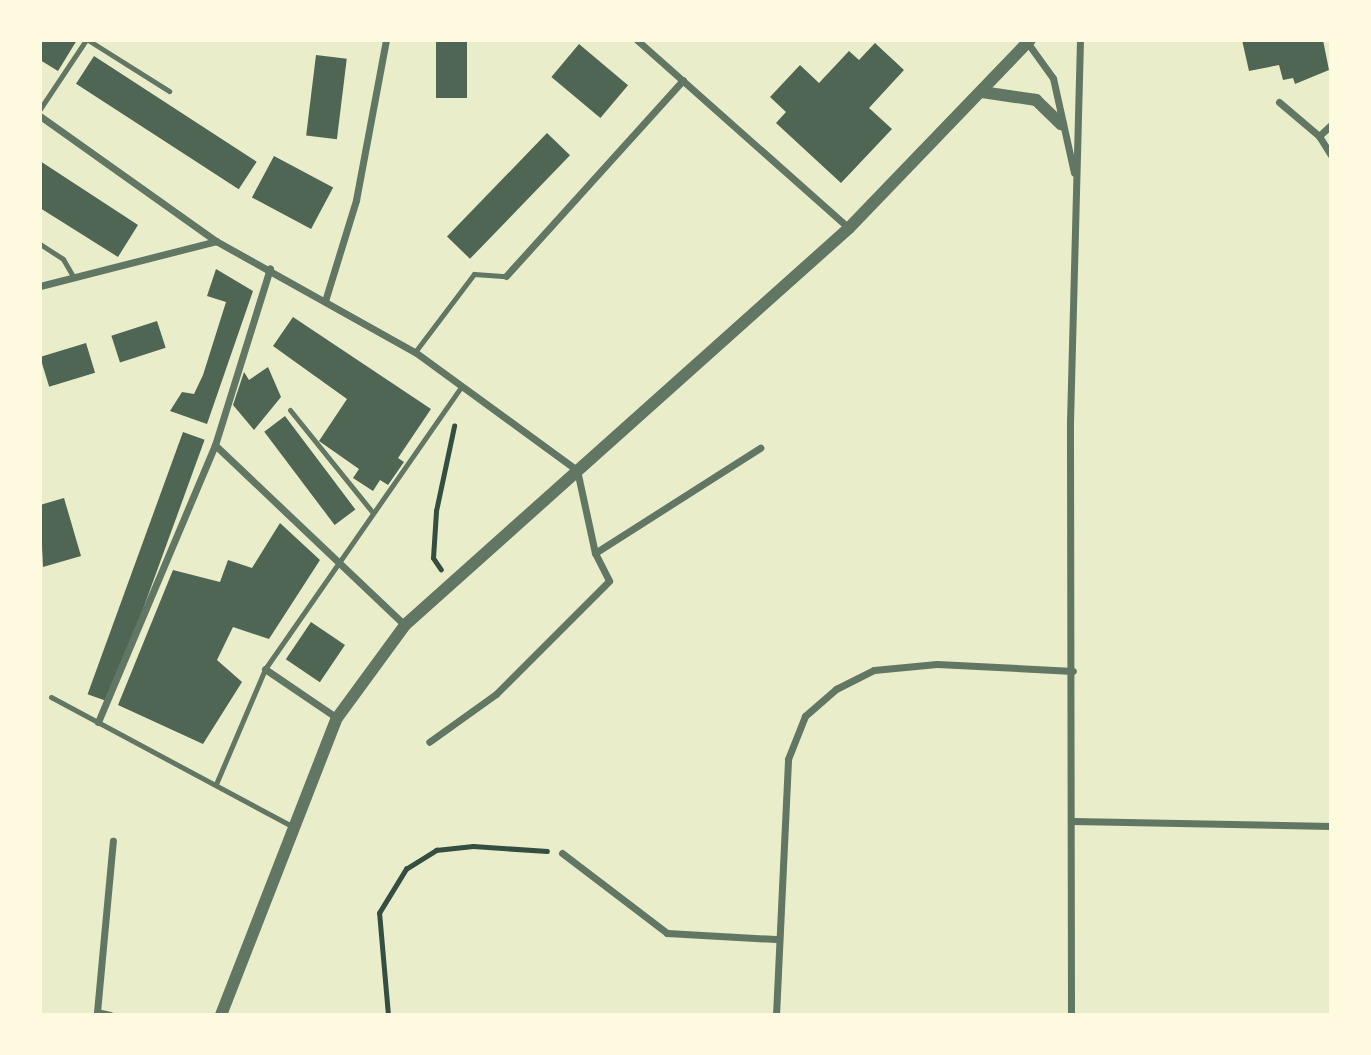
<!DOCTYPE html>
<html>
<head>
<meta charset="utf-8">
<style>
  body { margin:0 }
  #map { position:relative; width:1371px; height:1055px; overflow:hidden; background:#e9edc9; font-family:"Crimson Pro",serif }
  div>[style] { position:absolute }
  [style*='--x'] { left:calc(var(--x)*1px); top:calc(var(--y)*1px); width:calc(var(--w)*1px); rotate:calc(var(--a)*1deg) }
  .building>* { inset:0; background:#4f6655; transform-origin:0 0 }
  .path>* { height:4.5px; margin:-2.25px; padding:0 2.25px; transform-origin:2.25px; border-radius:2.25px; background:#344e41 }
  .service>* { height:5px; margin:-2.5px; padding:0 2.5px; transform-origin:2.5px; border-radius:2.5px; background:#617663 }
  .minor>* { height:7px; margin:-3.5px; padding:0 3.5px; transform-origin:3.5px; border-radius:3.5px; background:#617663 }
  .tertiary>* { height:12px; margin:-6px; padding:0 6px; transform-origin:6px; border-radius:6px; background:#617663 }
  span { translate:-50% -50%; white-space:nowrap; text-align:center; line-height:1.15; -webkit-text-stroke:6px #fefae0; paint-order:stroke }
  .frame { position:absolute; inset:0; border:42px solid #fefae0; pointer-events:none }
</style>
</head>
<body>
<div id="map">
  <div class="building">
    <div style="clip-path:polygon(40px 40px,77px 40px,58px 71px,40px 60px)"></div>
    <div style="left:436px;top:40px;width:31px;height:58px"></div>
    <div style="clip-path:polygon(1242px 40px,1323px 40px,1329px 70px,1295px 84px,1293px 78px,1283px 80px,1279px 65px,1249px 71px)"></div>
    <div style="clip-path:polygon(875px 43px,904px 70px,869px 108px,892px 129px,841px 183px,776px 123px,786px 112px,770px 97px,800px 65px,819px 83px,849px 51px,859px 60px)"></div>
    <div style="left:579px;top:44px;width:64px;height:43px;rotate:40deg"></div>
    <div style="left:316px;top:55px;width:31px;height:81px;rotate:7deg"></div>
    <div style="left:94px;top:56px;width:194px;height:33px;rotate:33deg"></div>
    <div style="left:547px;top:133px;width:32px;height:144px;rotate:44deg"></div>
    <div style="left:274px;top:156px;width:67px;height:47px;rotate:28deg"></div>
    <div style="clip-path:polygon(40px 161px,138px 225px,118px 257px,40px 208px)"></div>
    <div style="clip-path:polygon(216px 269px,253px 291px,207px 424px,170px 411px,182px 392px,194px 394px,203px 375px,226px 302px,207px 296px)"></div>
    <div style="clip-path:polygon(293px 317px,431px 409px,398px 458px,404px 462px,388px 485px,380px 480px,373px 491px,353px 478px,359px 469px,319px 441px,347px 399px,273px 346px)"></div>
    <div style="left:157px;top:321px;width:28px;height:48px;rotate:72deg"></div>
    <div style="left:86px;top:343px;width:31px;height:48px;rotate:73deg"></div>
    <div style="clip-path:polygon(268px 367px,281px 397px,254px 430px,233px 405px,244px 372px,249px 380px)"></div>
    <div style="left:285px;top:416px;width:117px;height:26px;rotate:53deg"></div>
    <div style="left:183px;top:432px;width:23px;height:279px;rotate:20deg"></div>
    <div style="clip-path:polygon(64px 498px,81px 556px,43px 567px,40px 505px)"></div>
    <div style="clip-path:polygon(280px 523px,320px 560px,269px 639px,233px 627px,217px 660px,242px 682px,203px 744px,118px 705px,173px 570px,220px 582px,228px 560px,252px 568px)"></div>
    <div style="left:311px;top:622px;width:41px;height:45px;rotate:34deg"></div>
  </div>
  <div class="path">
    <div style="--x:441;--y:570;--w:14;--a:-124"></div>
    <div style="--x:433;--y:558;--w:47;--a:-86.3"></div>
    <div style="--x:436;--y:511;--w:87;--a:-78"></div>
    <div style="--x:388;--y:1015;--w:102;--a:-95"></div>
    <div style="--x:379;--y:913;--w:52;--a:-58.5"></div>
    <div style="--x:406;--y:869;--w:36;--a:-32"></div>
    <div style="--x:436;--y:850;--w:37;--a:-6"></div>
    <div style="--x:473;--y:846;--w:74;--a:3.9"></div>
  </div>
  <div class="service">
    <div style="--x:88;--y:40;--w:96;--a:32.2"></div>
    <div style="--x:40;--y:109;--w:83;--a:-56.3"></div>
    <div style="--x:40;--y:244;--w:27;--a:33"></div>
    <div style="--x:63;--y:259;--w:22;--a:60"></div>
    <div style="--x:415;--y:352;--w:98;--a:-52.9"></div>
    <div style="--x:474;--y:274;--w:32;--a:4"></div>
    <div style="--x:290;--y:410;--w:132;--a:51.1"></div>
    <div style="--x:51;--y:697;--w:271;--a:28.2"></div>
    <div style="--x:216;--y:784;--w:125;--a:-66.9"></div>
    <div style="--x:265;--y:669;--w:343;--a:-55.2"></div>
  </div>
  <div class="minor">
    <div style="--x:637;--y:40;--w:283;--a:41.6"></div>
    <div style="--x:1027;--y:42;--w:44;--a:54.2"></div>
    <div style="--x:1053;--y:78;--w:97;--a:77.5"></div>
    <div style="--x:1279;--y:102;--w:52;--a:40.4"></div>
    <div style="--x:1319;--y:136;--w:22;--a:58"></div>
    <div style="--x:40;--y:116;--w:216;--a:35.4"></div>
    <div style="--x:216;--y:241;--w:228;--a:29.2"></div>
    <div style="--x:415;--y:352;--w:200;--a:36.1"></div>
    <div style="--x:577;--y:470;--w:85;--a:77.8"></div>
    <div style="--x:595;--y:553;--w:31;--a:63"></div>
    <div style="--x:609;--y:581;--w:160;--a:135"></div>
    <div style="--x:496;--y:694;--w:82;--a:144.4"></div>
    <div style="--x:1319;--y:136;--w:16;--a:-43"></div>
    <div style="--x:506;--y:276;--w:264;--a:-47.9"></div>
    <div style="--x:40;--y:286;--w:182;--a:-14.3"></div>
    <div style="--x:325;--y:301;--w:106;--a:-72.9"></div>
    <div style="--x:356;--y:200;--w:163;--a:-79.4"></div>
    <div style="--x:215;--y:445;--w:262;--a:43.5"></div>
    <div style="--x:595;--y:553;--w:196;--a:-32.5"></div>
    <div style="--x:265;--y:669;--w:87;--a:34.2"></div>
    <div style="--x:98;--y:722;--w:301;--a:-67.1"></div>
    <div style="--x:215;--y:445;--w:185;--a:-72.7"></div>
    <div style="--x:1073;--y:821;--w:258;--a:1.1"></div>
    <div style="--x:562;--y:853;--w:132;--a:37.3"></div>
    <div style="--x:667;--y:933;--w:109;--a:3.2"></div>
    <div style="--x:110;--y:1015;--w:13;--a:-167"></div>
    <div style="--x:97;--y:1012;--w:172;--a:-84.7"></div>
    <div style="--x:776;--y:1015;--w:256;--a:-87.3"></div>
    <div style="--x:788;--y:759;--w:46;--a:-68.4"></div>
    <div style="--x:805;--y:716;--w:41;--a:-41.1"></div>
    <div style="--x:836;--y:689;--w:42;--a:-26.6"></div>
    <div style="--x:874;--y:670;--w:63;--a:-5.4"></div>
    <div style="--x:937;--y:664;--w:136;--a:2.9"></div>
    <div style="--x:1071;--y:1015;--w:593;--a:-90.1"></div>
    <div style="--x:1070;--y:422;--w:382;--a:-88.5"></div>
  </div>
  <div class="tertiary">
    <div style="--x:982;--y:92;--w:55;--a:8.4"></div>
    <div style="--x:1036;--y:100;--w:35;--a:44"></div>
    <div style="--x:221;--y:1015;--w:319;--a:-68.7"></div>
    <div style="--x:337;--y:718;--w:115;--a:-53.8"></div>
    <div style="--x:405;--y:625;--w:596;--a:-41.8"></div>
    <div style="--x:849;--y:228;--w:261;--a:-46.1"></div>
  </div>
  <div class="frame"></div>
</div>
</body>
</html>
